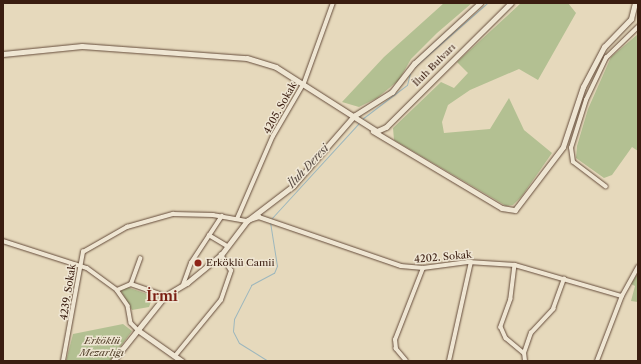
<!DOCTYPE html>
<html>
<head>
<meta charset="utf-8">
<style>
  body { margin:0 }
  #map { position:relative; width:641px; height:364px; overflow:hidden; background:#e6d9bc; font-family:"Libre Caslon Text",serif }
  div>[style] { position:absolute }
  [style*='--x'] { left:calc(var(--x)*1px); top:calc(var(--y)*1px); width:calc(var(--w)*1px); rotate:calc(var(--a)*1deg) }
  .green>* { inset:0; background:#b3c092 }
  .stream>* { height:1px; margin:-0.5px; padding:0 0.5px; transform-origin:0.5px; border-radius:0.5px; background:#9db7bd }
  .roads { filter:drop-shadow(0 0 1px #654c3b) drop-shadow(0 0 1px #654c3b) }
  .street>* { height:3.5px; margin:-1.75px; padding:0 1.75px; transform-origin:1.75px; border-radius:1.75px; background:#efe6d3 }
  .secondary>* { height:4.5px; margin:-2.25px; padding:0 2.25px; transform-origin:2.25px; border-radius:2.25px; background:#efe6d3 }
  .dots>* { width:11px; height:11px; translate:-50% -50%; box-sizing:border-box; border:2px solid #efe6d3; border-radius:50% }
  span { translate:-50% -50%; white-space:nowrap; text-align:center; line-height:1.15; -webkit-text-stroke:3px #efe6d3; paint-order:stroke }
  .street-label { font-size:10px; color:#3a1d10 }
  .poi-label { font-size:10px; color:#3a1d10 }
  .left { translate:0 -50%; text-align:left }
  .park-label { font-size:10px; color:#584630; font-style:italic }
  .water-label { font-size:11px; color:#584b44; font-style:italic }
  .district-label { font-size:14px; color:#7a1f14; font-weight:700 }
  .frame { position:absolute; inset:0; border:4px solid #3a1d10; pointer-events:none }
</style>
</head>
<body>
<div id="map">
  <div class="green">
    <div style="clip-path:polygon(444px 3px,472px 3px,437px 33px,411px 59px,399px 80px,377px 98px,359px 107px,342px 102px,384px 57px)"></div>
    <div style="clip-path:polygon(521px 3px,568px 3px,576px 13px,538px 80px,519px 69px,470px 90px,448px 105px,442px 122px,444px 133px,490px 129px,509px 98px,524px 130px,552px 153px,522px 196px,513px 205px,506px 206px,394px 140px,393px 128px,441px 82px,454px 88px,468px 73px,457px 62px)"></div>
    <div style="clip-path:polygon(638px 34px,638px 151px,632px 147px,612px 175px,604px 178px,576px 158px,577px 146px,588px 109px,611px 57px)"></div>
    <div style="clip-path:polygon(638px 273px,638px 302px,631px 301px,635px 286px,631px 284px)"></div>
    <div style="clip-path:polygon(127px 287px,153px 296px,149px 307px,132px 310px,121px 291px)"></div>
    <div style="clip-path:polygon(123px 324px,132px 331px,110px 361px,66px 361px,73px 334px)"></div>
  </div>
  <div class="stream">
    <div style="--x:414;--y:67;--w:97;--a:-41.2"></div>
    <div style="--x:362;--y:119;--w:56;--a:-37.1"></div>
    <div style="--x:407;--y:85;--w:12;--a:-76"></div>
    <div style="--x:271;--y:219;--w:130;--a:-47.5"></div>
    <div style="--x:268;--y:361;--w:34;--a:-148"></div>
    <div style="--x:239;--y:343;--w:13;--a:-117"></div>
    <div style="--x:233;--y:331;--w:12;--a:-85"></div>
    <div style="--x:234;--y:319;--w:38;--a:-63"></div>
    <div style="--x:251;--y:285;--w:26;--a:-28"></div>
    <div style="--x:274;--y:273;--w:8;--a:-67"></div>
    <div style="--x:277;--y:266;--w:45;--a:-99"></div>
  </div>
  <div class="roads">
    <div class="street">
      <div style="--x:606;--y:187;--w:41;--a:-142.9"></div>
      <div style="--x:573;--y:162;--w:14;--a:-98"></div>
      <div style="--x:571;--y:148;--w:50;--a:-72.6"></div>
      <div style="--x:586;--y:100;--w:47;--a:-64.5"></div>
      <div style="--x:606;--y:58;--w:45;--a:-44.1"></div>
      <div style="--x:237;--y:219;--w:90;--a:-66.6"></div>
      <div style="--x:273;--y:136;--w:61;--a:-59.7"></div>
      <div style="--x:304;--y:83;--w:85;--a:-70.1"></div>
      <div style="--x:209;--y:235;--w:21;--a:31"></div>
      <div style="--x:3;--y:241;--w:88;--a:17.8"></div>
      <div style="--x:87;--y:268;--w:37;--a:36"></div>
      <div style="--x:117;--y:290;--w:19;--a:55"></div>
      <div style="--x:128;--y:306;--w:17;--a:80"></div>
      <div style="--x:131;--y:323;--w:10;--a:45"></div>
      <div style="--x:515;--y:265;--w:34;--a:97"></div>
      <div style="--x:511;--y:299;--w:30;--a:110"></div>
      <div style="--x:501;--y:327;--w:12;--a:66"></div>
      <div style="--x:506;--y:338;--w:23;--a:40"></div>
      <div style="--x:131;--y:284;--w:27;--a:-70"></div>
      <div style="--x:183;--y:285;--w:23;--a:-70"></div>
      <div style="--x:191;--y:263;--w:56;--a:-56.6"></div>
      <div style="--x:117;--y:290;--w:15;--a:-23"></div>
      <div style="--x:131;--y:284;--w:36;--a:19"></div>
      <div style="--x:175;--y:356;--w:72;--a:-50.6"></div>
      <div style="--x:221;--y:300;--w:31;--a:-71"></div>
      <div style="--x:231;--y:271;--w:19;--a:-122"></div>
      <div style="--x:63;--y:361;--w:111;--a:-79.6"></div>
      <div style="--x:83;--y:252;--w:51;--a:-29.6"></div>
      <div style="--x:127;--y:227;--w:48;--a:-15.8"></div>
      <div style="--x:173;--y:214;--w:40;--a:1.4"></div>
      <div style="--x:213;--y:215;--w:35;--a:10"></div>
      <div style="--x:247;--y:221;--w:13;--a:-18"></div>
      <div style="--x:259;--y:217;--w:150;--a:19"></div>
      <div style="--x:401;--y:266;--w:22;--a:5"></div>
      <div style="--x:423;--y:268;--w:45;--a:-7.6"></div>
      <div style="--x:468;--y:262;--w:47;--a:3.7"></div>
      <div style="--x:515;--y:265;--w:111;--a:16.2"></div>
      <div style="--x:406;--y:361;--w:16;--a:-130"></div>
      <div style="--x:396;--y:349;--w:9;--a:-96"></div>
      <div style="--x:395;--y:340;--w:77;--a:-68.7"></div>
      <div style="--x:449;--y:361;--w:101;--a:-77.5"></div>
      <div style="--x:525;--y:361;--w:8;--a:-97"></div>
      <div style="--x:524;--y:353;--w:21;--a:-71"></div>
      <div style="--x:531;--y:333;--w:33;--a:-47"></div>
      <div style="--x:553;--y:309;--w:32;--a:-70"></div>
      <div style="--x:597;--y:361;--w:70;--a:-69"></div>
      <div style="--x:622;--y:296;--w:33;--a:-61"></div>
    </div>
    <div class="secondary">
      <div style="--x:3;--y:54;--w:79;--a:-5.8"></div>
      <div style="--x:82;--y:46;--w:165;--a:4.2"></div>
      <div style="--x:247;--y:58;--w:30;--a:17"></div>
      <div style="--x:276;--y:67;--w:120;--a:32.4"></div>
      <div style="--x:377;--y:131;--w:10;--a:-24"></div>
      <div style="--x:386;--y:127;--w:176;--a:-44.8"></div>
      <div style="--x:373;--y:131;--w:150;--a:30.8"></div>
      <div style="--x:502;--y:208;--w:13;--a:9"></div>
      <div style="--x:515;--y:210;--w:79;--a:-52.7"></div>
      <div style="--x:563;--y:147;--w:63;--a:-71.6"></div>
      <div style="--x:583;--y:87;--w:45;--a:-62.3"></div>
      <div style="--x:604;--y:47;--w:39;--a:-46"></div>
      <div style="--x:631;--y:19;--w:16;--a:-76"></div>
      <div style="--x:138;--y:330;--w:54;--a:35.2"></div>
      <div style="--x:113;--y:361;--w:83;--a:-51.3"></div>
      <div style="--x:165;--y:296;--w:26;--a:-31"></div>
      <div style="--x:187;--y:283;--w:44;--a:-39.5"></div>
      <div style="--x:221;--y:255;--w:43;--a:-52.6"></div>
      <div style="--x:247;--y:221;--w:58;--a:-37.3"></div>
      <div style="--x:293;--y:186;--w:93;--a:-48.9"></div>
      <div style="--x:354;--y:116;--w:45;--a:-32.3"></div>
      <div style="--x:392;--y:92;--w:36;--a:-52"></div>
      <div style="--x:414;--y:64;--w:90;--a:-42.7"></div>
    </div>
  </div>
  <div class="dots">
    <div style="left:198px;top:263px;background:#8f2418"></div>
  </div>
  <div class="street-label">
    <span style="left:434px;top:65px;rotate:-45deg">İluh Bulvarı</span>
    <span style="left:280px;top:108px;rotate:-61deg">4205. Sokak</span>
    <span style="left:443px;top:257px;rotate:-5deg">4202. Sokak</span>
    <span style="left:68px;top:292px;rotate:-81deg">4239. Sokak</span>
  </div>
  <div class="poi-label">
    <span class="left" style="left:206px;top:263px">Erköklü Camii</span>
  </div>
  <div class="park-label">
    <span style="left:102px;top:346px">Erköklü<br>Mezarlığı</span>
  </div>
  <div class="water-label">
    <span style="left:308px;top:166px;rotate:-47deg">İluh Deresi</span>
  </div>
  <div class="district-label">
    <span style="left:162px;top:296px">İrmi</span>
  </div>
  <div class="frame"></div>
</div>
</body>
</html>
